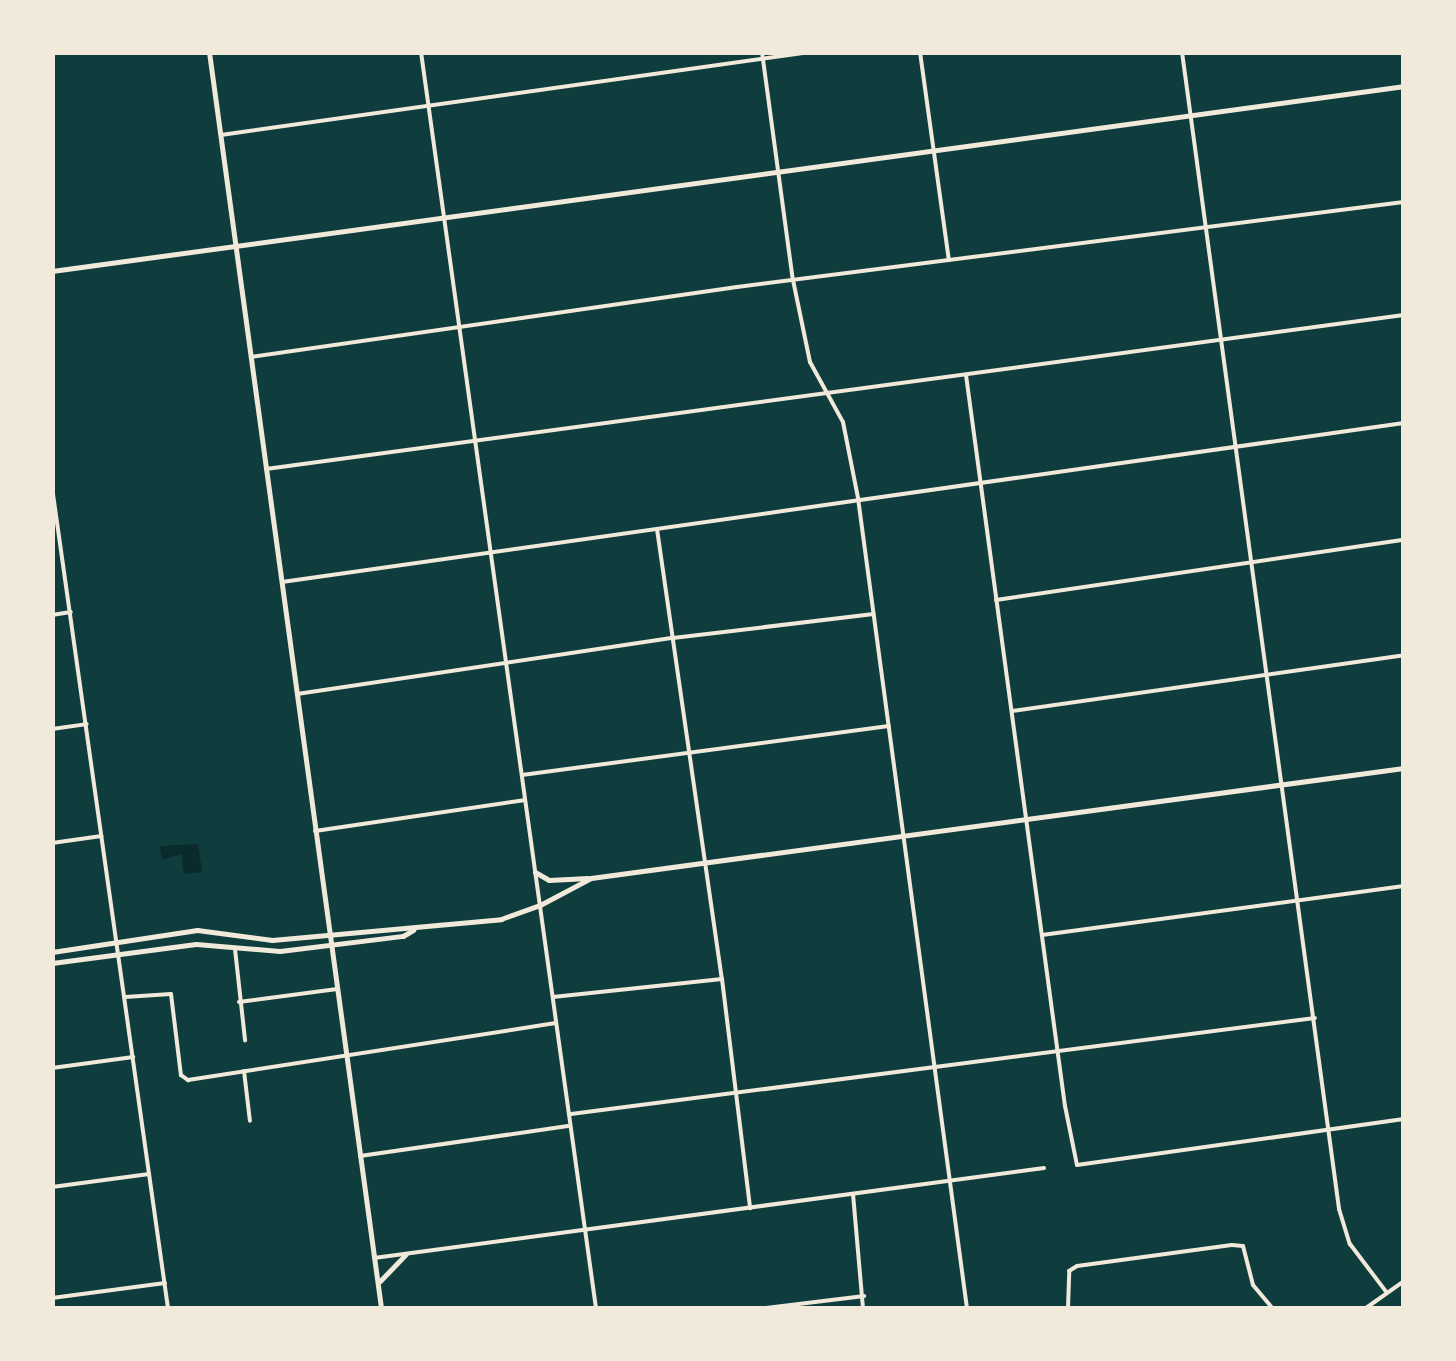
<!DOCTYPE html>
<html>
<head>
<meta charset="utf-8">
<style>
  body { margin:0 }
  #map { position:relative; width:1456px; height:1361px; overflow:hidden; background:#0f3d3e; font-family:Raleway,sans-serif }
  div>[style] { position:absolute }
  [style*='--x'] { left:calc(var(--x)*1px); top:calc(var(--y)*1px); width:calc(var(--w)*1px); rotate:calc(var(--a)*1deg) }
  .water>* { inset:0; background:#0a2a2b }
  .minor>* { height:4px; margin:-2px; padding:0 2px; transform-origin:2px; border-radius:2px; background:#f1e9da }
  .tertiary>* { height:5px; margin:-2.5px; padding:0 2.5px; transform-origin:2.5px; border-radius:2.5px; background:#f1e9da }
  span { translate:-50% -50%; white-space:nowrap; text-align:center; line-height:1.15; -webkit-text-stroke:10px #f1e9da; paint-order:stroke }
  .frame { position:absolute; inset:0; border:55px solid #f1e9da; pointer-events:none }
</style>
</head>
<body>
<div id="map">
  <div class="water">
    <div style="clip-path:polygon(198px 844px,202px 872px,184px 874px,181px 854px,162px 860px,160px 846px)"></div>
  </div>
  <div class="minor">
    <div style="--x:421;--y:52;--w:1268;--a:82.07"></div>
    <div style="--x:762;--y:52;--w:230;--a:82.3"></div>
    <div style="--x:793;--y:280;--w:84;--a:78.3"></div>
    <div style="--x:810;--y:362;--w:68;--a:61.2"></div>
    <div style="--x:843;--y:422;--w:77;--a:78.8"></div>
    <div style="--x:858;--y:498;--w:817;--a:82.34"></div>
    <div style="--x:920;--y:52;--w:210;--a:82.1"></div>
    <div style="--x:1182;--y:52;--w:1168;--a:82.27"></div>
    <div style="--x:1339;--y:1209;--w:37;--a:73"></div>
    <div style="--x:1350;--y:1244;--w:61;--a:52.9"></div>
    <div style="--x:221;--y:135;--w:595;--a:-8.02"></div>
    <div style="--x:251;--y:357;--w:491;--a:-8.2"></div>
    <div style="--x:737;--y:287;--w:672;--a:-7.26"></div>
    <div style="--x:966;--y:375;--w:738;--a:82.29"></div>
    <div style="--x:1065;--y:1106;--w:60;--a:78.5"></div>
    <div style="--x:1077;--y:1165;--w:330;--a:-8"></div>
    <div style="--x:266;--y:469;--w:1148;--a:-7.71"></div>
    <div style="--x:52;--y:487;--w:829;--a:81.96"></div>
    <div style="--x:657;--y:529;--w:455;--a:81.8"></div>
    <div style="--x:722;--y:979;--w:231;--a:83"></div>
    <div style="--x:282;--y:582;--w:1133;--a:-8.07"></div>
    <div style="--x:996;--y:600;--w:412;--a:-8.4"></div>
    <div style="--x:52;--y:615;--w:19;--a:-9"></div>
    <div style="--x:297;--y:694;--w:380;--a:-8.5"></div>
    <div style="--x:673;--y:638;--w:202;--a:-6.8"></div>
    <div style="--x:1012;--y:711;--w:396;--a:-8.1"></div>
    <div style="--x:52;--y:729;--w:35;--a:-8"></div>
    <div style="--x:522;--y:775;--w:370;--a:-7.6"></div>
    <div style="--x:315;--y:831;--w:211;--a:-8.4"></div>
    <div style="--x:52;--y:843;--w:50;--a:-8"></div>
    <div style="--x:1042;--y:935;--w:365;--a:-7.7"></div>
    <div style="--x:235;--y:949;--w:92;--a:83.7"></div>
    <div style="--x:125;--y:997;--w:46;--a:-3.7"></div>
    <div style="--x:171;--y:994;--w:82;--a:83"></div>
    <div style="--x:181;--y:1075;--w:9;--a:36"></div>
    <div style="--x:188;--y:1080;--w:372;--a:-8.8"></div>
    <div style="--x:553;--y:997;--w:170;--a:-6.1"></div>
    <div style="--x:239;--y:1002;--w:99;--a:-7.6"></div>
    <div style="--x:52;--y:1068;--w:82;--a:-7.7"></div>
    <div style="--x:244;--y:1071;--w:50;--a:83.2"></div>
    <div style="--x:571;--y:1114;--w:750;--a:-7.35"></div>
    <div style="--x:360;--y:1156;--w:210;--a:-8.2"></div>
    <div style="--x:52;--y:1187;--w:98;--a:-7.6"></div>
    <div style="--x:853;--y:1194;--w:114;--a:85"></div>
    <div style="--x:374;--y:1258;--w:676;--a:-7.65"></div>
    <div style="--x:52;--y:1298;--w:114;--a:-7.6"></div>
    <div style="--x:473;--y:1308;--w:14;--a:0"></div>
    <div style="--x:766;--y:1308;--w:99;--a:-7"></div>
    <div style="--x:1068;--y:1308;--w:37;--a:-88"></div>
    <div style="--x:1069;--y:1271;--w:9;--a:-32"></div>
    <div style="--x:1077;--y:1266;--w:156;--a:-7.7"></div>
    <div style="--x:1232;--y:1245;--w:11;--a:5"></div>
    <div style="--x:1243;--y:1246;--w:40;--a:75.6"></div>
    <div style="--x:1253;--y:1285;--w:30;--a:50"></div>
    <div style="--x:1366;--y:1308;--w:47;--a:-35.4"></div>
  </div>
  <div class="tertiary">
    <div style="--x:209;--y:52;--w:1268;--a:82.2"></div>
    <div style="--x:52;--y:271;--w:1365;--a:-7.79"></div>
    <div style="--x:535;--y:872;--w:16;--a:30"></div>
    <div style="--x:549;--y:880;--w:39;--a:-3"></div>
    <div style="--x:52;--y:952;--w:147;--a:-8.6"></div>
    <div style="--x:197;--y:930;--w:76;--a:7.6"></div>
    <div style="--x:272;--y:940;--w:230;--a:-5.2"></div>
    <div style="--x:501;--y:919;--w:41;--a:-19.7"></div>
    <div style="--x:540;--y:905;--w:58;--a:-27.9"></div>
    <div style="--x:591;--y:878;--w:820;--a:-7.71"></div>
    <div style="--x:52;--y:963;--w:145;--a:-7.5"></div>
    <div style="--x:196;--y:944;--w:84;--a:4.8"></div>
    <div style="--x:280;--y:951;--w:124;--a:-7"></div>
    <div style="--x:403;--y:936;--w:12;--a:-31"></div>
    <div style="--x:380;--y:1281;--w:37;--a:-46"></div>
  </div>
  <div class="frame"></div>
</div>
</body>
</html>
